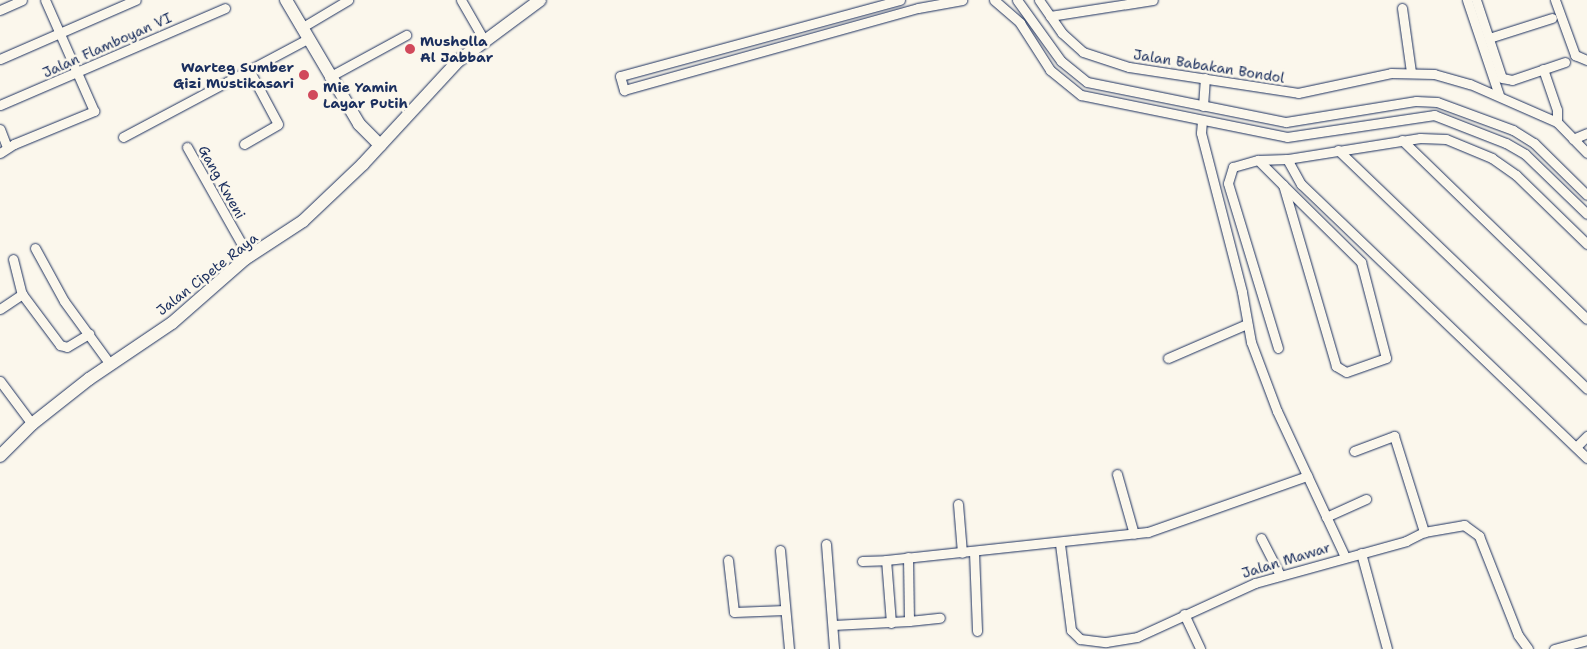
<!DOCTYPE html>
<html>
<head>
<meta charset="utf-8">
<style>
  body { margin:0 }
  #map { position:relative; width:1587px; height:649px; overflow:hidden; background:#fbf7ec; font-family:"Shantell Sans",sans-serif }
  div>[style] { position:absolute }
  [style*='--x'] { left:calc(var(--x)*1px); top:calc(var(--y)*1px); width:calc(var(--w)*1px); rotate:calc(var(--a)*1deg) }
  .roads { filter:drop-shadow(0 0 1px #1b2f5e) drop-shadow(0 0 1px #1b2f5e) }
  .minor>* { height:9px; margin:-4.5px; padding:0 4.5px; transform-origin:4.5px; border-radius:4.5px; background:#fbf7ec }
  .secondary>* { height:12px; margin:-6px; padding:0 6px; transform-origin:6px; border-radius:6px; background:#fbf7ec }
  .dots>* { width:14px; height:14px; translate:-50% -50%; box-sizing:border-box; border:2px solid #fbf7ec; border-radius:50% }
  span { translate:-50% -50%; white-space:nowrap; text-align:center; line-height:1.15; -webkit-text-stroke:5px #fbf7ec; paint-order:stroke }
  .poi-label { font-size:14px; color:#1b2f5e; font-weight:700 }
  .left { translate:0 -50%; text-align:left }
  .right { translate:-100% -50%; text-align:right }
  .street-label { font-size:14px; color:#1b2f5e }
</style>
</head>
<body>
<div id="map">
  <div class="roads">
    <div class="minor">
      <div style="--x:461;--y:0;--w:46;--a:60.1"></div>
      <div style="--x:900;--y:0;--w:290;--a:164.8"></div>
      <div style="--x:620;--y:76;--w:15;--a:74"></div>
      <div style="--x:624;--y:90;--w:305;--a:-15.6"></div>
      <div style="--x:918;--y:8;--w:45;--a:-10.3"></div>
      <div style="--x:994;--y:0;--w:35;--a:41"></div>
      <div style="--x:1020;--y:23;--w:56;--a:57.4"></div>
      <div style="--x:1050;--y:70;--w:40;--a:39"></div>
      <div style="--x:1081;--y:95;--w:210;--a:11.5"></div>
      <div style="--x:1287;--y:137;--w:149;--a:-8.5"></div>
      <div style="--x:1434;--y:115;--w:77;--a:21.3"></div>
      <div style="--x:1506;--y:143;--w:22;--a:30"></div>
      <div style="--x:1525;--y:154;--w:86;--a:44.1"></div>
      <div style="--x:1017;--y:0;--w:75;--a:54.2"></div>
      <div style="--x:1061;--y:61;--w:33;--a:39"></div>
      <div style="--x:1087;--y:82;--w:203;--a:11.4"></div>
      <div style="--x:1286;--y:122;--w:132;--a:-9.2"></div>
      <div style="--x:1416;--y:101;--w:21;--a:3"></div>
      <div style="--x:1437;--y:102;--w:81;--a:20.2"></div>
      <div style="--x:1513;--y:130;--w:25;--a:32"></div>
      <div style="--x:1534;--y:143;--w:74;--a:44.5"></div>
      <div style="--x:1039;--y:0;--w:40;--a:55.1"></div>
      <div style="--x:1062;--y:33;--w:28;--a:42"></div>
      <div style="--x:1083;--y:52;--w:48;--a:18.1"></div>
      <div style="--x:1129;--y:67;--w:171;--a:8.7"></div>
      <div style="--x:1298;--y:93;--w:95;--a:-12.1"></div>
      <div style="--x:1391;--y:73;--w:43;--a:1.3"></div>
      <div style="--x:1434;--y:74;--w:37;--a:16"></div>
      <div style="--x:1470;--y:84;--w:95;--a:23.6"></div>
      <div style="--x:1557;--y:122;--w:43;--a:45.9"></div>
      <div style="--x:1467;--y:0;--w:100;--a:71.4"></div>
      <div style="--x:1476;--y:0;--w:82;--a:71.6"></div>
      <div style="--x:1502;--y:78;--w:10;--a:11"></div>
      <div style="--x:1512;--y:80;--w:56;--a:-18.8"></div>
      <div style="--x:1555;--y:0;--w:59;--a:70"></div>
      <div style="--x:1575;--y:55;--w:13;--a:23"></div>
      <div style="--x:1402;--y:8;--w:65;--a:82"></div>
      <div style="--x:0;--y:10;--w:24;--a:-24"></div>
      <div style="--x:1050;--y:16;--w:104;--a:-8.8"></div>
      <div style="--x:301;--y:28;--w:55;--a:-30.8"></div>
      <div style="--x:1489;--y:38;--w:66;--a:-17.6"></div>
      <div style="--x:0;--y:59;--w:148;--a:-23.5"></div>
      <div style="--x:1543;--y:69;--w:43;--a:71.1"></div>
      <div style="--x:1557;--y:110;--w:12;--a:90"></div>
      <div style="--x:329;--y:77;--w:88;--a:-28.6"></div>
      <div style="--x:0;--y:105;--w:245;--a:-23.3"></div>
      <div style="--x:1203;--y:106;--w:28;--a:-86"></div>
      <div style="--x:1202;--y:121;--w:12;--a:95"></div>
      <div style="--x:1201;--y:133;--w:164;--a:75.5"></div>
      <div style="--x:1242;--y:292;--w:51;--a:79.8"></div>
      <div style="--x:1251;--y:342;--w:74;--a:69.4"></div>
      <div style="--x:1277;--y:411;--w:161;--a:65"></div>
      <div style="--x:0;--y:129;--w:19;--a:69"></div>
      <div style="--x:123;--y:137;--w:208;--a:-28"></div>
      <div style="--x:1573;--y:139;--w:15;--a:-23"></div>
      <div style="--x:1402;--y:140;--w:257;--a:44.1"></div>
      <div style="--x:244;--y:144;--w:39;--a:-30"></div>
      <div style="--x:278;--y:124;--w:61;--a:-118.2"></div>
      <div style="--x:187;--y:147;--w:126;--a:60.6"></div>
      <div style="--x:1338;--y:150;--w:345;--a:43.8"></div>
      <div style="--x:0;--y:153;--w:17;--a:-33"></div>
      <div style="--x:14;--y:144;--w:87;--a:-22.4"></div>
      <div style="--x:94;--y:111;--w:121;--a:-113.8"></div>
      <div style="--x:1258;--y:160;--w:29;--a:-2"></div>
      <div style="--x:1587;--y:244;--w:99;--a:-135.8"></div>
      <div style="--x:1516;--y:175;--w:29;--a:-145"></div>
      <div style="--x:1492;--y:158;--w:50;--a:-157.6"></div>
      <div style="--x:1446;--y:139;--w:26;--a:-178"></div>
      <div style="--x:1420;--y:138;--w:135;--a:171"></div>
      <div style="--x:1287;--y:159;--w:29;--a:61"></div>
      <div style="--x:1301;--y:184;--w:396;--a:43.8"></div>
      <div style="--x:35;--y:248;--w:60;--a:61.3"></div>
      <div style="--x:64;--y:301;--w:78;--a:53.9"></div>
      <div style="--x:13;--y:259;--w:36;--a:76"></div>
      <div style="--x:22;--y:294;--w:64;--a:53.3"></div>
      <div style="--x:60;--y:345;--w:7;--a:16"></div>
      <div style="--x:67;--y:347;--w:26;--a:-31"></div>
      <div style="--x:0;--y:309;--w:27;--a:-34"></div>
      <div style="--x:1278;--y:348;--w:172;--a:-106.9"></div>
      <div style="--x:1228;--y:183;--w:17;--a:-73"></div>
      <div style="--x:1233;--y:167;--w:26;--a:-16"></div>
      <div style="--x:1258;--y:160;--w:35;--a:45"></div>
      <div style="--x:1283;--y:185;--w:110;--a:44.6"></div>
      <div style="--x:1361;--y:262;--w:99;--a:75.4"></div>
      <div style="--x:1386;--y:358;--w:42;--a:160.7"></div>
      <div style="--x:1346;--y:372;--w:12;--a:-149"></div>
      <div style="--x:1336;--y:366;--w:189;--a:-106.3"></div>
      <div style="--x:1168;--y:358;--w:86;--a:-23.3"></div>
      <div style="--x:0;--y:381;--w:54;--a:53.3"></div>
      <div style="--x:1576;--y:447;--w:16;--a:-45"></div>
      <div style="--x:1354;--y:451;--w:43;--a:-20.6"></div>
      <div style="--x:1394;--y:436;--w:101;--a:72.6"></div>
      <div style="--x:1117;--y:474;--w:62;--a:74.2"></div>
      <div style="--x:958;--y:504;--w:49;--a:85.3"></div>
      <div style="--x:1326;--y:517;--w:44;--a:-24.2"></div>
      <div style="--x:1261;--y:538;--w:42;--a:62.8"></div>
      <div style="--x:826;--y:544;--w:105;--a:85.6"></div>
      <div style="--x:1060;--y:544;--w:87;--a:82.7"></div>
      <div style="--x:1071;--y:630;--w:13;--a:45"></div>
      <div style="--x:1080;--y:639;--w:26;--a:7"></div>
      <div style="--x:1106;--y:642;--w:31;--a:-9"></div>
      <div style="--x:1137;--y:637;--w:130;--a:-24.6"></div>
      <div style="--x:1255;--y:583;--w:157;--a:-15.5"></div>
      <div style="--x:1406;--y:541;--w:20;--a:-27"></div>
      <div style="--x:1424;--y:532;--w:41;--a:-9.9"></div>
      <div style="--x:1464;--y:525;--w:19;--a:36"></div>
      <div style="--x:1479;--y:536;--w:106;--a:68.5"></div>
      <div style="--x:1518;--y:635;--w:17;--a:54"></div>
      <div style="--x:780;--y:550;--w:99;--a:84.8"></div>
      <div style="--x:974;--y:552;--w:79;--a:87.8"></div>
      <div style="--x:1361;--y:553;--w:99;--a:74.8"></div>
      <div style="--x:728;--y:560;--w:52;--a:83.4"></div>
      <div style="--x:734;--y:612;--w:51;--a:-2.2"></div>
      <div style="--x:862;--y:561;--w:24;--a:-2"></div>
      <div style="--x:1184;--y:614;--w:38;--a:65"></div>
      <div style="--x:909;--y:621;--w:31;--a:-6"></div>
      <div style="--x:891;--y:623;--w:63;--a:-94.5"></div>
      <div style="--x:886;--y:560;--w:263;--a:-6.1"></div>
      <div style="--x:1148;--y:532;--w:169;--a:-19.4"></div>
      <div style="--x:833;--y:625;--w:76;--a:-3"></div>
      <div style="--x:909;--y:621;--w:64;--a:-90.9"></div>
      <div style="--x:1554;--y:649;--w:34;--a:-15"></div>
    </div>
    <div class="secondary">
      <div style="--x:286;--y:0;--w:144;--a:59.5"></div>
      <div style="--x:359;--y:124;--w:30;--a:45"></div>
      <div style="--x:0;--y:456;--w:45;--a:-45"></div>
      <div style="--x:32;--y:424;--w:73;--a:-38.3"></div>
      <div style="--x:89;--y:379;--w:100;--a:-34"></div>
      <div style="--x:172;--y:323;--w:97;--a:-41.2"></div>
      <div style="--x:245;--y:259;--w:69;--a:-33.2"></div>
      <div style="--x:303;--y:221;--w:83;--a:-43.5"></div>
      <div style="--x:363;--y:164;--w:140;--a:-47.3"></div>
      <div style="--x:458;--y:61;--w:102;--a:-36.6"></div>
    </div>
  </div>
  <div class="dots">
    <div style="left:410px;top:49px;background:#d1495b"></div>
    <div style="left:304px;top:75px;background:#d1495b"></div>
    <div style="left:313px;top:95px;background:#d1495b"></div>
  </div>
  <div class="poi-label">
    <span class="left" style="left:420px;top:49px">Musholla<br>Al Jabbar</span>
    <span class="right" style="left:294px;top:75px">Warteg Sumber<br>Gizi Mustikasari</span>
    <span class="left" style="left:323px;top:95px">Mie Yamin<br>Layar Putih</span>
  </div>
  <div class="street-label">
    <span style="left:107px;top:45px;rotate:-24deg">Jalan Flamboyan VI</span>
    <span style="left:1209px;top:66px;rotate:9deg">Jalan Babakan Bondol</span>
    <span style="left:222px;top:182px;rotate:61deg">Gang Kweni</span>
    <span style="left:207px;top:274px;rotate:-38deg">Jalan Cipete Raya</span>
    <span style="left:1286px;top:560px;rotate:-17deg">Jalan Mawar</span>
  </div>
</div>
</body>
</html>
